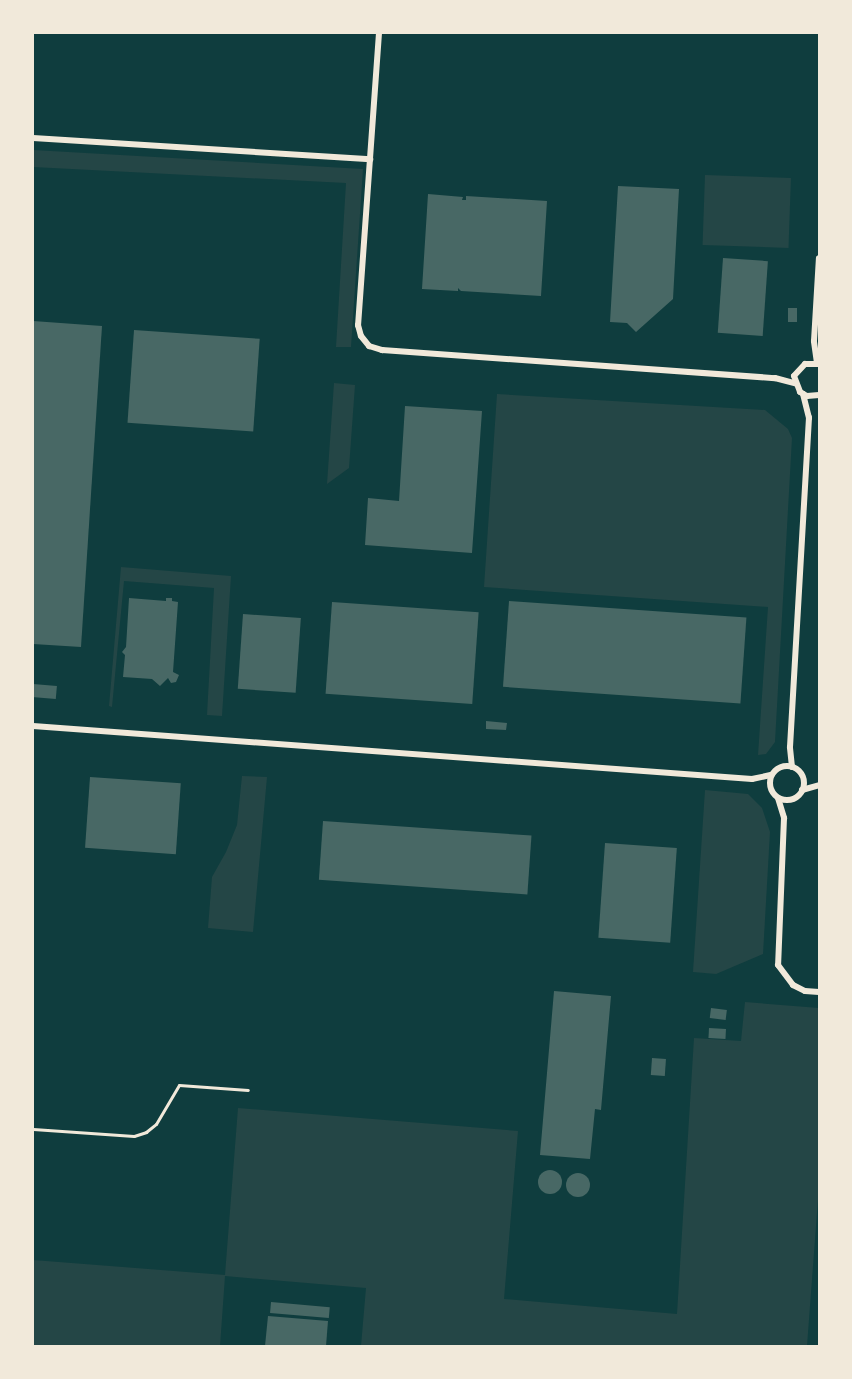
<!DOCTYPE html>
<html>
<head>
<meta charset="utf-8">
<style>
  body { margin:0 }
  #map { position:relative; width:852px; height:1379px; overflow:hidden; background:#0f3d3e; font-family:"Sofia Sans Condensed",sans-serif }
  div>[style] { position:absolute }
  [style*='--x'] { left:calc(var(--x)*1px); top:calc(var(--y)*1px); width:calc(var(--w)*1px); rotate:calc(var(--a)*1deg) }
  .green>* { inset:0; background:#244646; transform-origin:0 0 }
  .building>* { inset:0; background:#486865; transform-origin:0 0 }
  .round { border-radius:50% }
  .path>* { height:3px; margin:-1.5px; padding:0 1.5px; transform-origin:1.5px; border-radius:1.5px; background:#f1e9da }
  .minor>* { height:6px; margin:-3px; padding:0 3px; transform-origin:3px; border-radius:3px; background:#f1e9da }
  .minor>.ring { margin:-3px; padding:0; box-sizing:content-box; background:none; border:6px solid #f1e9da; border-radius:50% }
  span { translate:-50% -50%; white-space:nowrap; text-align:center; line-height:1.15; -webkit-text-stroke:4.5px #f1e9da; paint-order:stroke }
  .frame { position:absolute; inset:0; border:34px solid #f1e9da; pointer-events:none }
</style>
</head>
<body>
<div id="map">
  <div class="green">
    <div style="clip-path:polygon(33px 150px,363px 169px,351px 347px,336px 347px,346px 183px,33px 167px)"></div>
    <div style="left:705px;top:175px;width:86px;height:70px;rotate:2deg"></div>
    <div style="clip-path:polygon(334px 383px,355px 385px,349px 468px,327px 484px)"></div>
    <div style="clip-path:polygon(497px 394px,765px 410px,788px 429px,792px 438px,775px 742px,766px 754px,758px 755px,768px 607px,484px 587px)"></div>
    <div style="clip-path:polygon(121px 567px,231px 576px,222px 716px,207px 715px,214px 588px,124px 581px,112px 707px,109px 706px)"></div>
    <div style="clip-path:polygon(242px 776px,267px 777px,253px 932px,208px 928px,212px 877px,226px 852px,237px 825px)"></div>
    <div style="clip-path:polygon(705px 790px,748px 794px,762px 808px,770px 832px,763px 954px,716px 974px,693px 972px)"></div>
    <div style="clip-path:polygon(745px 1002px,819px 1008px,819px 1186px,807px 1346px,361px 1346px,366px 1288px,225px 1276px,220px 1346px,33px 1346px,33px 1260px,225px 1275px,238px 1108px,518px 1131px,504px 1299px,677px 1314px,694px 1038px,741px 1041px)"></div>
  </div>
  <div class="building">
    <div style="clip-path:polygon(618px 186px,679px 189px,673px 299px,636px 332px,627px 323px,610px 322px)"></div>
    <div style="clip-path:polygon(428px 194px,463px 197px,462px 200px,466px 200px,466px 196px,547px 201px,541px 296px,461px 291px,458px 288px,458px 291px,422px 289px)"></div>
    <div style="left:723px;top:258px;width:45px;height:75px;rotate:4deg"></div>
    <div style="left:788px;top:308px;width:9px;height:14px"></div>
    <div style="clip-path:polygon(33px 321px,102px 326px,81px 647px,33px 644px)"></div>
    <div style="left:134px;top:330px;width:126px;height:93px;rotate:4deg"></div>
    <div style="clip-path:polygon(405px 406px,482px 411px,472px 553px,365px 545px,368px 498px,399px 501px)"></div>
    <div style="clip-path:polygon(129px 598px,166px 601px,166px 598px,172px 598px,172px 601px,178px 602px,173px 672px,179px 675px,176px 682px,171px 683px,168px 678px,160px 686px,152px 679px,123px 677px,125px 655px,122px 652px,126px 647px)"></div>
    <div style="left:509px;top:601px;width:238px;height:86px;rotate:4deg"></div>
    <div style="left:332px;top:602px;width:147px;height:92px;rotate:4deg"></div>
    <div style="left:243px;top:614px;width:58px;height:75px;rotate:4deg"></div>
    <div style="left:33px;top:684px;width:24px;height:13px;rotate:5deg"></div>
    <div style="clip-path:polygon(486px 721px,507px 723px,506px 730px,486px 729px)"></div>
    <div style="left:90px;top:777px;width:91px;height:71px;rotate:4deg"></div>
    <div style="left:323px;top:821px;width:209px;height:59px;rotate:4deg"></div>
    <div style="left:605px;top:843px;width:72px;height:95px;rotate:4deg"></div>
    <div style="clip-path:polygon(554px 991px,611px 996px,601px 1110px,595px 1109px,590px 1159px,540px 1155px)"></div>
    <div style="left:711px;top:1008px;width:16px;height:10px;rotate:7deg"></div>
    <div style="left:709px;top:1028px;width:17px;height:10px;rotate:3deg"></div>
    <div style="left:652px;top:1058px;width:14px;height:17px;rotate:4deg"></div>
    <div class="round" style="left:538px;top:1170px;width:24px;height:24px"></div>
    <div class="round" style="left:566px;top:1173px;width:24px;height:24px"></div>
    <div style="left:271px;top:1302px;width:59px;height:11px;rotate:5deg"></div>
    <div style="clip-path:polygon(268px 1316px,328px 1321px,326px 1346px,265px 1346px)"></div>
  </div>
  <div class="path">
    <div style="--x:33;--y:1129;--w:101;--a:4"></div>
    <div style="--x:134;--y:1136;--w:13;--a:-18"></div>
    <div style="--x:146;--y:1132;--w:13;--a:-39"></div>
    <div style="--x:156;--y:1124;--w:45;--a:-59.5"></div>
    <div style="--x:179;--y:1085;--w:69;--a:4.1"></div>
  </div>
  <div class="minor">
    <div style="--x:379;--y:33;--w:293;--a:94.1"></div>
    <div style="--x:358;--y:325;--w:11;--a:75"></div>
    <div style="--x:361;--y:336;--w:13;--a:51"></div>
    <div style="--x:369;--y:346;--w:14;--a:17"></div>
    <div style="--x:382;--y:350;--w:394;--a:4.1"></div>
    <div style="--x:775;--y:378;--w:20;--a:15"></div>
    <div style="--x:33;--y:138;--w:338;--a:3.6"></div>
    <div style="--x:817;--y:363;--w:22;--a:-98"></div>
    <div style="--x:814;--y:341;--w:83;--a:-86.6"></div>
    <div style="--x:818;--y:364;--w:13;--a:180"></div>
    <div style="--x:805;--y:364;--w:16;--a:133"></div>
    <div style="--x:794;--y:376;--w:17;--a:69"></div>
    <div style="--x:800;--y:392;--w:8;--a:30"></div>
    <div style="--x:807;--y:396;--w:12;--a:-5"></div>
    <div style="--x:33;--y:726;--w:721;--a:4.22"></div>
    <div style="--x:752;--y:779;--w:19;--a:-12"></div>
    <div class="ring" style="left:770px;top:766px;width:28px;height:28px"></div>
    <div style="--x:792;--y:767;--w:20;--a:-96"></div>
    <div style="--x:790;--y:747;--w:330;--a:-86.7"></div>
    <div style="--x:809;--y:418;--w:25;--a:-104"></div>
    <div style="--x:802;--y:790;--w:18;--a:-16"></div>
    <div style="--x:778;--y:798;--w:21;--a:73"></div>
    <div style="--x:784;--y:818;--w:147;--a:92.3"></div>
    <div style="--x:778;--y:965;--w:25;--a:53"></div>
    <div style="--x:793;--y:985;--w:13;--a:27"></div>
    <div style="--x:805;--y:991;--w:14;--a:4"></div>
  </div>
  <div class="frame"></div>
</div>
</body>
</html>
